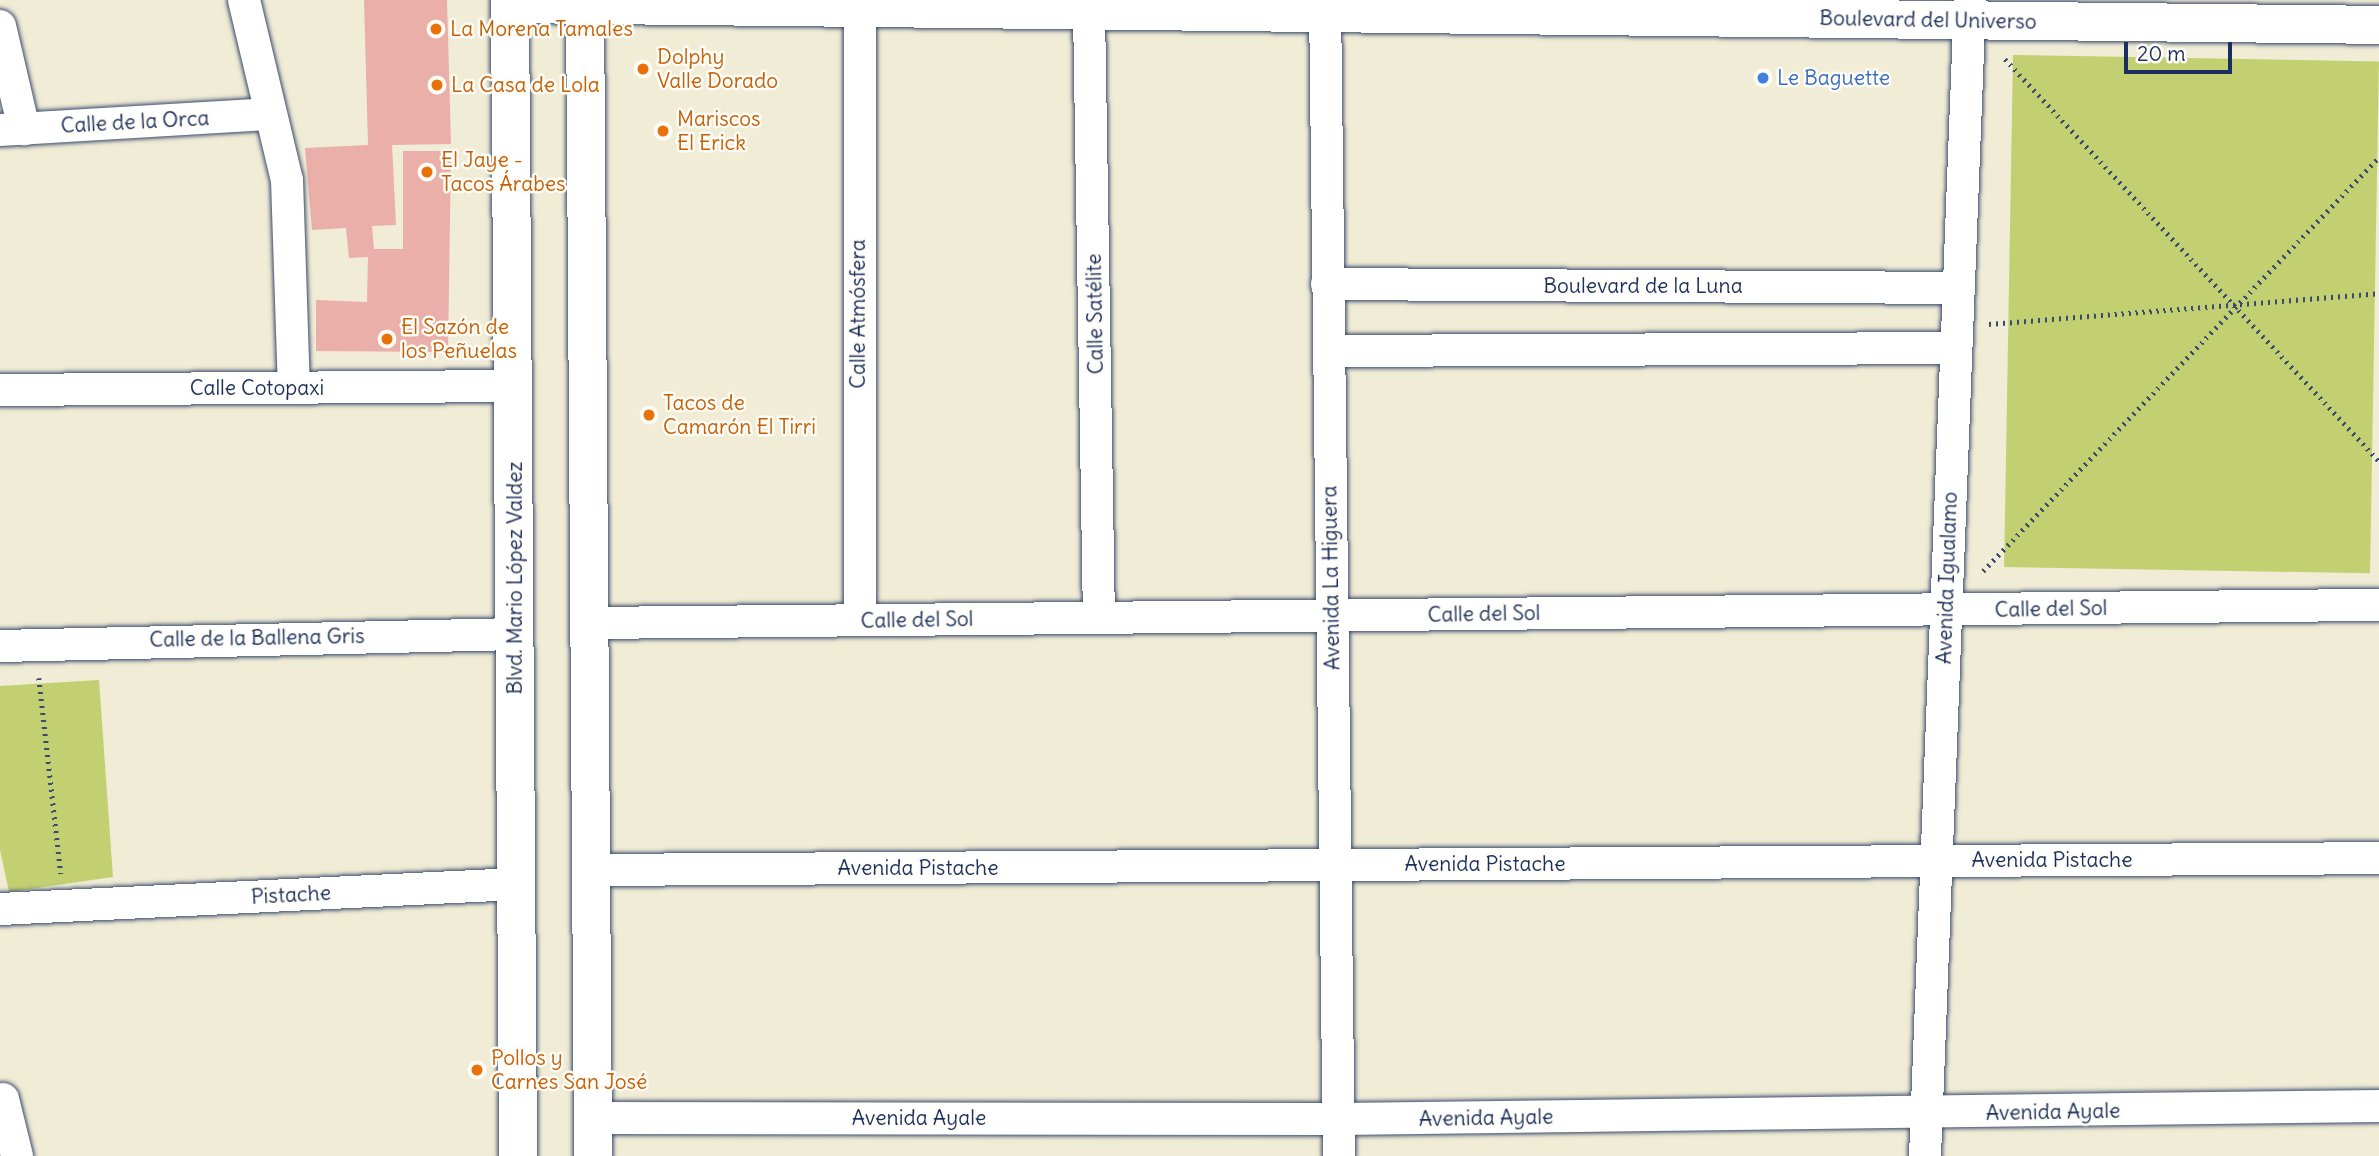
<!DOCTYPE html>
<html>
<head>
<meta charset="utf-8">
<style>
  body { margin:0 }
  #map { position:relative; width:2379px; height:1156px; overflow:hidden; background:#f0ecd5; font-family:Delius,sans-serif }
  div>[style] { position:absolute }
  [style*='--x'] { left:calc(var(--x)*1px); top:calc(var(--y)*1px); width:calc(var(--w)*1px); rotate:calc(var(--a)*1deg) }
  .green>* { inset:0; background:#c3d072; transform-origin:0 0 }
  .building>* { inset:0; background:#e9afa8 }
  .path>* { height:4.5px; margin-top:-2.25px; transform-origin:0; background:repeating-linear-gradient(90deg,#3b4b70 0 2px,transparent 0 7px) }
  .roads { filter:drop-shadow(0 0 2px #3b4b70) drop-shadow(0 0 2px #3b4b70) }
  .minor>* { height:32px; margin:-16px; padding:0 16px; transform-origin:16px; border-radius:16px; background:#fff }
  .tertiary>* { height:38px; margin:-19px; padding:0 19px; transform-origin:19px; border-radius:19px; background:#fff }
  .secondary>* { height:38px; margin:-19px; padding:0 19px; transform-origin:19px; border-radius:19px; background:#fff }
  .dots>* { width:19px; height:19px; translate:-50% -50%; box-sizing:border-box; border:4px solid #fdfcf7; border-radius:50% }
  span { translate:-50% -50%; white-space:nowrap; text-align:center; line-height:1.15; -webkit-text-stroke:5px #fdfcf7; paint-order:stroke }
  .street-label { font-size:21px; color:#1b2f5e }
  .food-label { font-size:21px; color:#c56008 }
  .left { translate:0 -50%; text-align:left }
  .shop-label { font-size:21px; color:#366cbe }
  .scale { position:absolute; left:2124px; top:42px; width:108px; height:32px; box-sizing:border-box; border:4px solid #1b2f5e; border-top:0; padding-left:9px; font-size:21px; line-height:24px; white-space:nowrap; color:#1b2f5e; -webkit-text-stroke:5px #fdfcf7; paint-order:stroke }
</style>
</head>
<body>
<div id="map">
  <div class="green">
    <div style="left:2013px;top:55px;width:366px;height:512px;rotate:1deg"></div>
    <div style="clip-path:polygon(99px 680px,113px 877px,9px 892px,0 850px,0 686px)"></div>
  </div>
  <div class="building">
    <div style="clip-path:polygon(364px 0,447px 0,451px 144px,392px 145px,396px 225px,372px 226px,374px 249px,403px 249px,403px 151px,451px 151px,448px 352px,316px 351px,316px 300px,367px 302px,368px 257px,349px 258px,346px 228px,312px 230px,305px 148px,368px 145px)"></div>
  </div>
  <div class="path">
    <div style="--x:2005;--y:59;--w:549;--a:47.07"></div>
    <div style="--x:1989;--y:324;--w:391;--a:-4.5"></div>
    <div style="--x:1983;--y:571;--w:573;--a:-46.27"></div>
    <div style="--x:39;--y:678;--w:197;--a:83.6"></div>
  </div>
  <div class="roads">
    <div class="minor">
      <div style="--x:244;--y:0;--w:185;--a:76.6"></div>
      <div style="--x:287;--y:180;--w:208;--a:88.1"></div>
      <div style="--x:1325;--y:0;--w:1156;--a:89.31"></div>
      <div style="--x:1089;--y:11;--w:607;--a:89.06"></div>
      <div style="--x:0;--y:26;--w:106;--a:76.9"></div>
      <div style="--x:0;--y:130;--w:269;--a:-3.4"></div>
      <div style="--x:1327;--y:284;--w:632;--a:0.36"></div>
      <div style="--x:1329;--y:351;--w:626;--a:-0.27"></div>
      <div style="--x:0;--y:390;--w:515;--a:-0.45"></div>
      <div style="--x:860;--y:620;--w:620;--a:-90"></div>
      <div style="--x:590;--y:623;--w:1789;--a:-0.58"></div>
      <div style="--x:0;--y:646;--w:515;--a:-1.33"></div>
      <div style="--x:591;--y:870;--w:1788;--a:-0.38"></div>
      <div style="--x:0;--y:909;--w:518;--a:-2.77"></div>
      <div style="--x:3;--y:1099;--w:59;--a:76.2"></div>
      <div style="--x:593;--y:1118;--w:746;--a:0.08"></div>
      <div style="--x:1339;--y:1119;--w:1040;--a:-0.72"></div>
      <div style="--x:1925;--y:1156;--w:1157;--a:-87.77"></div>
    </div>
    <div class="tertiary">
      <div style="--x:510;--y:4;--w:1869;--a:0.64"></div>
    </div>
    <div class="secondary">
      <div style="--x:510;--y:0;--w:1156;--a:89.6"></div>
      <div style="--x:585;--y:0;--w:1156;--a:89.6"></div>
    </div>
  </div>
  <div class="dots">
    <div style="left:436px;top:29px;background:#e8710a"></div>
    <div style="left:643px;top:69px;background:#e8710a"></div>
    <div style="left:1763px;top:78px;background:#3f7fe0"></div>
    <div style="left:437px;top:85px;background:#e8710a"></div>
    <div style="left:663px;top:131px;background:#e8710a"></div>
    <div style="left:427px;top:172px;background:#e8710a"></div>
    <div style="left:387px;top:339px;background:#e8710a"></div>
    <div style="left:649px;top:415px;background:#e8710a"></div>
    <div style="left:477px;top:1070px;background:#e8710a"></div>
  </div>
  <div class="street-label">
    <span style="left:1928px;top:20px;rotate:1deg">Boulevard del Universo</span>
    <span style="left:135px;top:122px;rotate:-3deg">Calle de la Orca</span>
    <span style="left:1643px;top:286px">Boulevard de la Luna</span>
    <span style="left:858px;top:314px;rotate:-90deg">Calle Atmósfera</span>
    <span style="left:1095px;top:314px;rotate:-91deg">Calle Satélite</span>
    <span style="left:257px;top:388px">Calle Cotopaxi</span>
    <span style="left:515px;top:578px;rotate:-90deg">Blvd. Mario López Valdez</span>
    <span style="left:1331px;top:578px;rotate:-91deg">Avenida La Higuera</span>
    <span style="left:1947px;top:578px;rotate:-88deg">Avenida Igualamo</span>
    <span style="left:2051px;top:609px;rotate:-1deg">Calle del Sol</span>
    <span style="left:1484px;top:614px;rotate:-1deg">Calle del Sol</span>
    <span style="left:917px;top:620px;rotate:-1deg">Calle del Sol</span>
    <span style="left:257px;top:638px;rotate:-1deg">Calle de la Ballena Gris</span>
    <span style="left:2052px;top:860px">Avenida Pistache</span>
    <span style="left:1485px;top:864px">Avenida Pistache</span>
    <span style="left:918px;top:868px">Avenida Pistache</span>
    <span style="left:291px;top:895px;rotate:-3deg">Pistache</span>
    <span style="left:2053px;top:1112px;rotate:-1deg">Avenida Ayale</span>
    <span style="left:919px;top:1118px">Avenida Ayale</span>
    <span style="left:1486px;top:1118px;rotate:-1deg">Avenida Ayale</span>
  </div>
  <div class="food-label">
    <span class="left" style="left:450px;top:29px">La Morena Tamales</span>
    <span class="left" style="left:657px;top:69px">Dolphy<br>Valle Dorado</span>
    <span class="left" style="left:451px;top:85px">La Casa de Lola</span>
    <span class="left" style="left:677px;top:131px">Mariscos<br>El Erick</span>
    <span class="left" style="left:441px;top:172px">El Jaye -<br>Tacos Árabes</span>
    <span class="left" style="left:401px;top:339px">El Sazón de<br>los Peñuelas</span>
    <span class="left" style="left:663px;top:415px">Tacos de<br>Camarón El Tirri</span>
    <span class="left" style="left:491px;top:1070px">Pollos y<br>Carnes San José</span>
  </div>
  <div class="shop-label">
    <span class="left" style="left:1777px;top:78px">Le Baguette</span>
  </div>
  <div class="scale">20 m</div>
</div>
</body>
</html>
